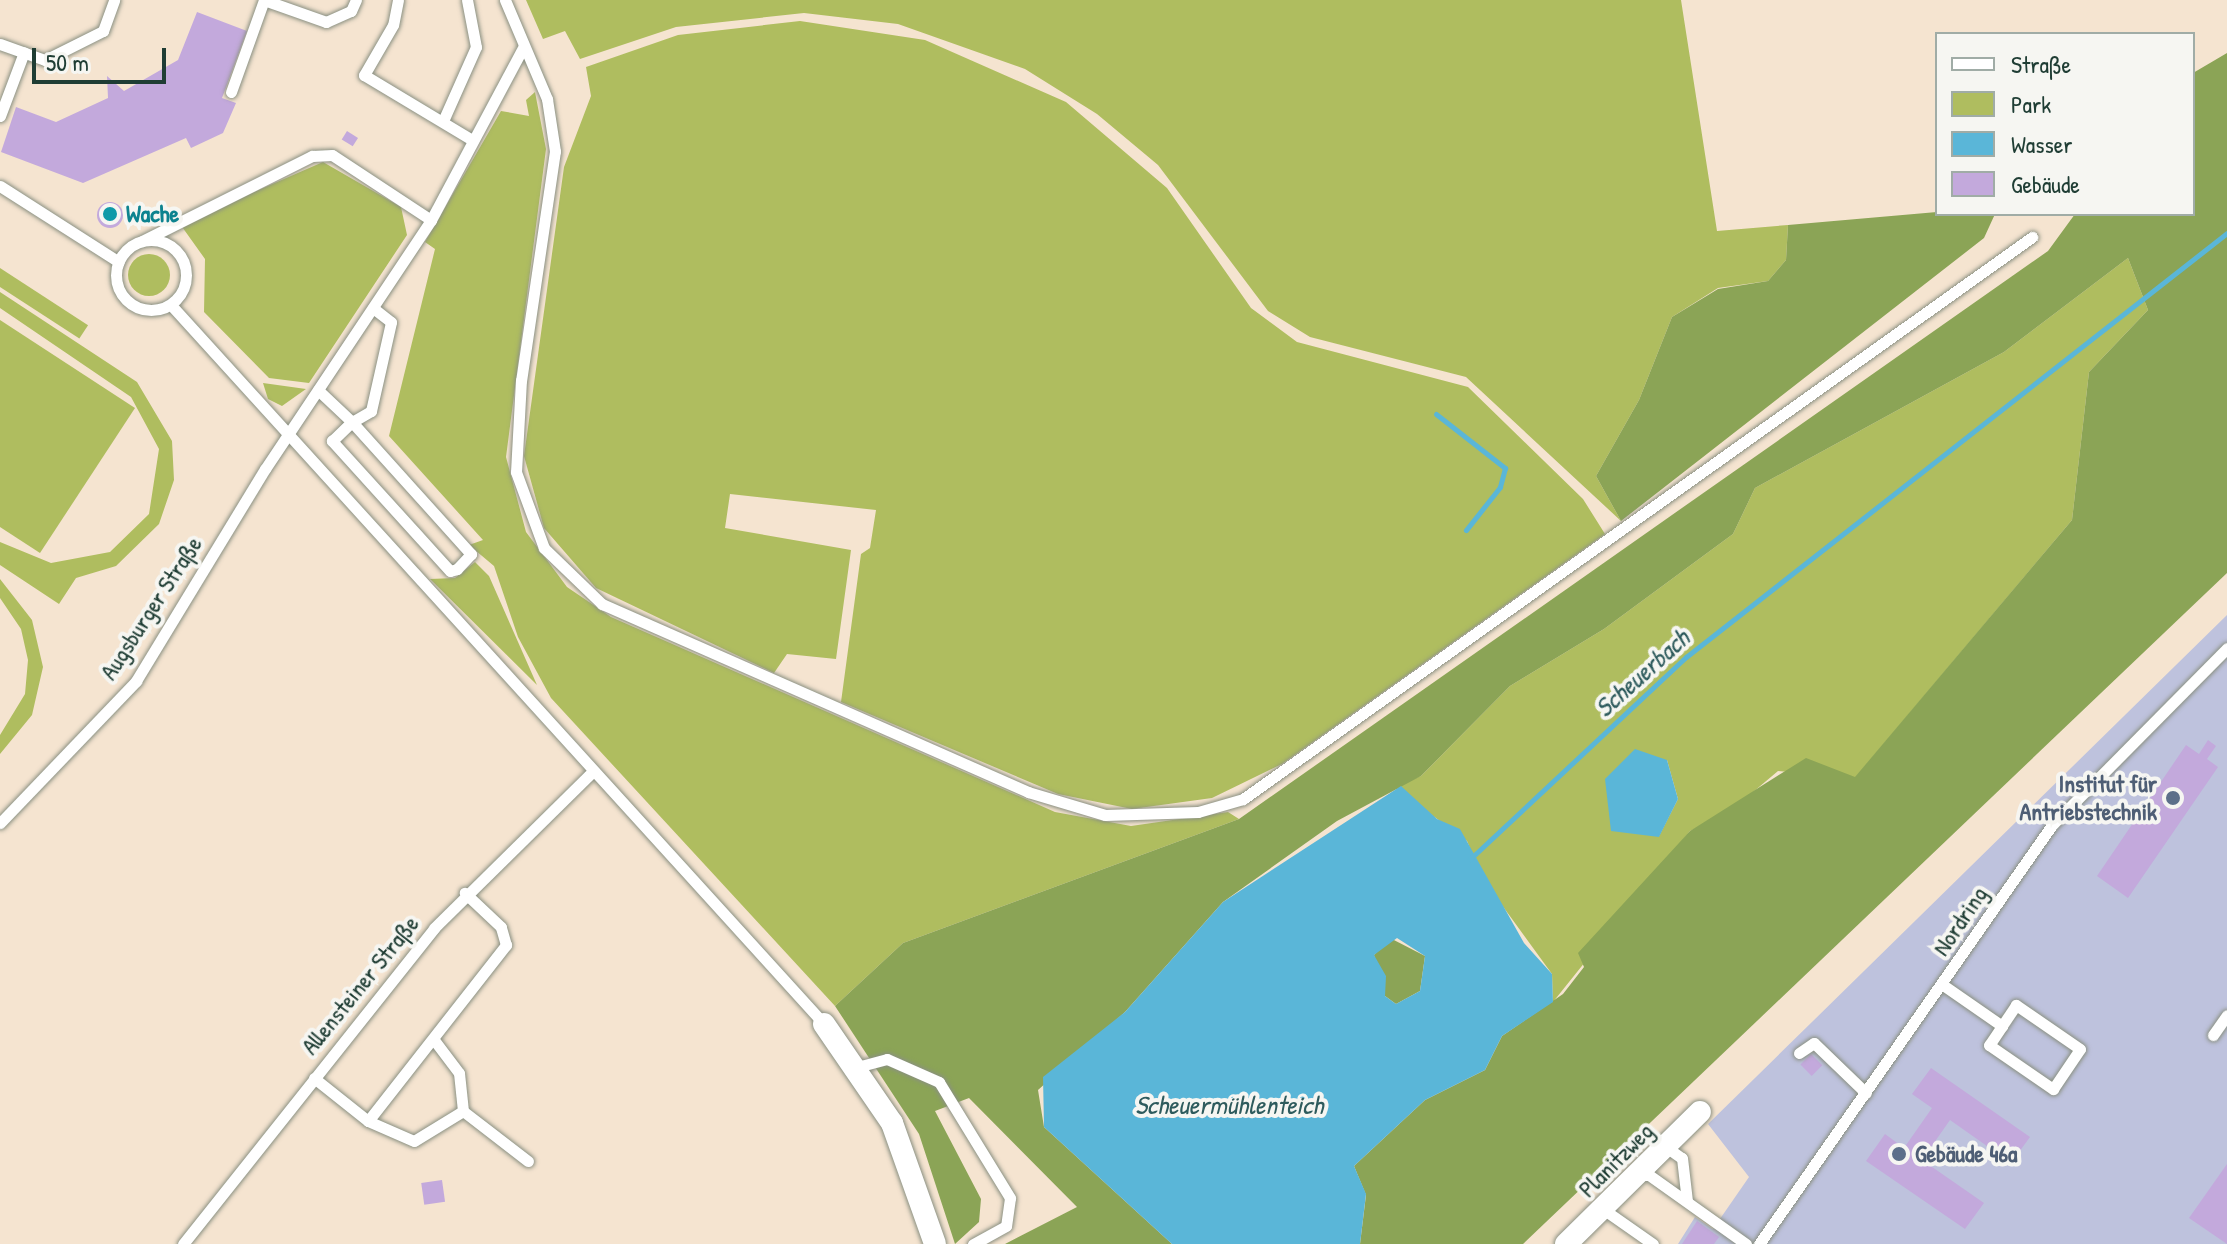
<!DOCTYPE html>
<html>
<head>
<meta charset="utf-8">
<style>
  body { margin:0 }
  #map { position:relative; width:2227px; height:1244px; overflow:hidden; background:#f5e4d0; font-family:"Patrick Hand",sans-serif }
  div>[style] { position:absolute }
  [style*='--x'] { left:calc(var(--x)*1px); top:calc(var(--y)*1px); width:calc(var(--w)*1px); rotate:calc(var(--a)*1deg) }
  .industrial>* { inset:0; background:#bec2dd }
  .green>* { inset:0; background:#afbd5f; transform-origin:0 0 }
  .round { border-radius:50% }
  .forest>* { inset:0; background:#8ba456 }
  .water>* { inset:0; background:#5ab6d8 }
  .stream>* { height:5px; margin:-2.5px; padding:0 2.5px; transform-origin:2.5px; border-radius:2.5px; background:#5ab6d8 }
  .building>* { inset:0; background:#c3a9dc; transform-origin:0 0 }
  .roads { filter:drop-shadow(0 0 2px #8a9082) drop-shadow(0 0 2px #8a9082) }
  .lane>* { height:11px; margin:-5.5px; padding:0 5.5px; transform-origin:5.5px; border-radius:5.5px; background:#fff }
  .lane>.ring { margin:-5.5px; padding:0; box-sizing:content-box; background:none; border:11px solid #fff; border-radius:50% }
  .street>* { height:22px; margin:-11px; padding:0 11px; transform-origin:11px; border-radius:11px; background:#fff }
  .dots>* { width:22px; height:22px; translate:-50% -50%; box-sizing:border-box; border:4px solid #f6f6f2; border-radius:50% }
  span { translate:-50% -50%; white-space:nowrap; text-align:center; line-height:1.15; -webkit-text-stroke:8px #f6f6f2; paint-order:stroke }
  .culture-label { font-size:24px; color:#0d838f; font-weight:700 }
  .left { translate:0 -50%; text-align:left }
  .street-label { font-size:24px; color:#1f3d34 }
  .service-label { font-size:24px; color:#4e5e75; font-weight:700 }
  .right { translate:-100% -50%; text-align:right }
  .water-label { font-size:26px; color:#2e5b5d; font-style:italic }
  .legend { position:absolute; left:1935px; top:32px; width:260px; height:184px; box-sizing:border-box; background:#f6f6f2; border:2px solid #a0aca6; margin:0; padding:10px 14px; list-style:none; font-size:24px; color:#1f3d34 }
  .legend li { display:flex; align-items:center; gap:16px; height:40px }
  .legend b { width:40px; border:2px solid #a0aca6 }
  .scale { position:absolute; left:32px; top:48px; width:134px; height:36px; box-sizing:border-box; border:4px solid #1f3d34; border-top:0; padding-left:10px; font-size:24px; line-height:28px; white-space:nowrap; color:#1f3d34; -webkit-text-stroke:6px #f6f6f2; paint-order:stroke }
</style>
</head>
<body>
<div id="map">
  <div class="industrial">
    <div style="clip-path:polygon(2227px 615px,2227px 1244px,1678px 1244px,1695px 1217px,1713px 1229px,1749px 1177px,1708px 1124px)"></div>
  </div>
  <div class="green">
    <div style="clip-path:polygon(526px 0,1681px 0,1717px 231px,1788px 225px,1786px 260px,1768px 281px,1718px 288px,1672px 317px,1639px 400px,1596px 476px,1621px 521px,1466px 377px,1310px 337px,1268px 311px,1158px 165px,1097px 114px,1025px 69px,898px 24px,804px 13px,676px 27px,580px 59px,565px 31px,543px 39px)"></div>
    <div style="clip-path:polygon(800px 21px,925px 40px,1066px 102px,1167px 188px,1251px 308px,1297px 342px,1468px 387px,1583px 499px,1605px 534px,1282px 764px,1212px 798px,1132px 809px,1058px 794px,841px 702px,861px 554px,870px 548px,876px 510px,730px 494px,725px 528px,851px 550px,836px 659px,787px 654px,774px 673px,596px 588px,544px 528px,524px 456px,564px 167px,591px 96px,586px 67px,678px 35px)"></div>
    <div style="clip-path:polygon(535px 92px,546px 149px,506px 457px,526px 532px,567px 587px,611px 617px,1055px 812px,1131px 826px,1228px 812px,1239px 819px,903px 943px,835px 1006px,551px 698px,518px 637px,494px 566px,469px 545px,483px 540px,389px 436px,435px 249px,425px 242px,501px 111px,529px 116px,526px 100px)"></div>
    <div style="clip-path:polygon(323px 162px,401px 207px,407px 235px,309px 383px,269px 378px,204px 312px,205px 259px,180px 224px)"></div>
    <div class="round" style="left:128px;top:254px;width:42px;height:42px"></div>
    <div style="clip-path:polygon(evenodd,2128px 258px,2148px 310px,2089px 372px,2072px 520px,1855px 778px,1778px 771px,1727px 814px,1690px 831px,1553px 1002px,1552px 974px,1483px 879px,1467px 841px,1394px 787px,1421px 776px,1510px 686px,1604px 629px,1733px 534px,1755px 488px,2004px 352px,2128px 258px,1667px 760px,1678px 799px,1659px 836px,1667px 760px)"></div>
    <div style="left:0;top:268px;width:105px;height:16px;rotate:33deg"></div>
    <div style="clip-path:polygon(0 292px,137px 382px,172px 441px,174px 480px,159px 524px,116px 566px,76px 578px,59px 604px,0 565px,0 542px,51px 563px,110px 552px,149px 514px,159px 449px,131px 397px,0 308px)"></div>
    <div style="clip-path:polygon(0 320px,135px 408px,40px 553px,0 527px)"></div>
    <div style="clip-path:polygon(263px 383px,306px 389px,282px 406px,268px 399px)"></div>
    <div style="clip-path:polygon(475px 562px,489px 576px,537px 685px,430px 579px,455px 578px)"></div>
    <div style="clip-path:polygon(0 579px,32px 620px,43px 667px,32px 715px,0 754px,0 735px,25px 694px,28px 660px,21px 629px,0 598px)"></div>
  </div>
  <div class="forest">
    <div style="clip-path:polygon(2227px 53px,2227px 573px,1523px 1244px,1360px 1244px,1366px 1195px,1354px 1166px,1425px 1100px,1485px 1070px,1502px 1036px,1563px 994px,1584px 967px,1578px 953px,1690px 831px,1806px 758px,1855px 777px,2072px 520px,2089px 372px,2148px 310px,2128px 258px,2004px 352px,1755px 488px,1733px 534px,1604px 629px,1510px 686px,1421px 776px,1337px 821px,1223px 902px,1125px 1012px,1038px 1090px,1044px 1127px,1172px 1244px,1005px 1244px,1077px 1207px,969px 1098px,935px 1111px,981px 1199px,979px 1222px,955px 1244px,919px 1134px,835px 1006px,903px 943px,1239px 819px,2048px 251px,2075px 214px,2193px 214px,2193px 73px)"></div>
    <div style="clip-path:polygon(1937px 212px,1995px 214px,1984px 238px,1621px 521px,1596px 476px,1639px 400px,1672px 317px,1718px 289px,1768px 281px,1786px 260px,1788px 225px)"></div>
    <div style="clip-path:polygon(1390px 938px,1425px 956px,1420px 991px,1396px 1004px,1385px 996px,1374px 955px)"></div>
  </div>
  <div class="water">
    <div style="clip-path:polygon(1635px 749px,1667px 760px,1678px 799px,1659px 837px,1611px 831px,1605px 779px)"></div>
    <div style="clip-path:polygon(evenodd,1401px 786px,1437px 819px,1460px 829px,1524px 943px,1552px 974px,1553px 1002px,1502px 1036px,1485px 1070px,1425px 1100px,1354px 1166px,1366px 1194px,1360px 1244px,1172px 1244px,1044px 1127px,1043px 1077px,1125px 1012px,1223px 902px,1401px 786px,1397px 938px,1425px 956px,1420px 991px,1396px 1004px,1385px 996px,1386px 976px,1374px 955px,1397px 938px)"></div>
  </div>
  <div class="stream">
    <div style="--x:1436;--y:414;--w:88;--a:38"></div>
    <div style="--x:1505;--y:468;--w:20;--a:105"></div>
    <div style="--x:1500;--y:487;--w:55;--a:128.3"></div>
    <div style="--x:1470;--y:859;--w:296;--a:-43.1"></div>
    <div style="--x:1686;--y:657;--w:687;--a:-38.09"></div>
  </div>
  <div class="building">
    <div style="clip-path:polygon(197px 12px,247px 31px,222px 98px,236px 103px,223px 133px,191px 148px,186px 138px,83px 183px,1px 152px,16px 107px,56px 122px,108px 98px,107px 76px,124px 91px,178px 60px)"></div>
    <div style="left:347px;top:131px;width:13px;height:10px;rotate:32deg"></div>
    <div class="round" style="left:97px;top:202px;width:26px;height:26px"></div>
    <div style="clip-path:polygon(2208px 740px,2216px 746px,2207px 759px,2218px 767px,2128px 898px,2097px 876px,2186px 745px,2199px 754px)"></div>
    <div style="left:1811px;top:1054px;width:16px;height:15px;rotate:45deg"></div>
    <div style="clip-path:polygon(1931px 1068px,2030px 1137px,2011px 1163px,1950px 1120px,1922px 1160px,1984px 1203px,1965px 1229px,1866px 1161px,1885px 1134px,1904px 1148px,1932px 1108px,1912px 1094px)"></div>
    <div style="clip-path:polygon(2227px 1164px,2227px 1244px,2189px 1218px)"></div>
    <div style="left:442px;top:1180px;width:22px;height:21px;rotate:82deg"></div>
    <div style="clip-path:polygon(1697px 1221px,1719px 1237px,1714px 1244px,1682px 1244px)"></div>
  </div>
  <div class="roads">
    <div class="lane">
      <div style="--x:264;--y:0;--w:66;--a:19.5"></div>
      <div style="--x:326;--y:22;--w:27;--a:-24"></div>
      <div style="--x:351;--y:11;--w:12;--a:-66"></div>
      <div style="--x:398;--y:0;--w:25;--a:101"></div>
      <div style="--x:393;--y:25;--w:58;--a:120.1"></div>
      <div style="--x:364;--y:75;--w:126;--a:31"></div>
      <div style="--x:505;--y:0;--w:108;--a:67"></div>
      <div style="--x:547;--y:99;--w:53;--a:81.3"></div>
      <div style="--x:555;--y:151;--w:232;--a:98.4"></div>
      <div style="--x:521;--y:380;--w:92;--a:93.1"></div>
      <div style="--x:516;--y:472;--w:81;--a:69.8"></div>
      <div style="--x:544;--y:548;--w:81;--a:44"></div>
      <div style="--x:602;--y:604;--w:466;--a:23.8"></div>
      <div style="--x:1028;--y:792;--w:80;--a:16.6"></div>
      <div style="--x:1105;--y:815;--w:93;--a:-1.8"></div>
      <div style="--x:1198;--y:812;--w:47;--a:-16.1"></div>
      <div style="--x:1243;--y:799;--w:969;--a:-35.46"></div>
      <div style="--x:0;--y:44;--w:48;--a:19.6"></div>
      <div style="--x:45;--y:60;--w:65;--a:-26.6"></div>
      <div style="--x:103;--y:31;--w:33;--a:-70"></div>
      <div style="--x:231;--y:92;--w:98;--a:-70.3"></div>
      <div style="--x:0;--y:116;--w:68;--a:-69.4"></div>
      <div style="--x:443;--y:121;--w:81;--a:-66"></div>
      <div style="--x:476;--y:47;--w:48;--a:-100.8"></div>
      <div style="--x:0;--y:186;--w:141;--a:32.6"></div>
      <div style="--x:431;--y:220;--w:195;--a:-61.9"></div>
      <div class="ring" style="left:116px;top:240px;width:59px;height:59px"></div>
      <div style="--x:171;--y:305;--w:971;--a:47.75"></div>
      <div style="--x:318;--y:390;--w:47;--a:43.3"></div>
      <div style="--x:352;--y:422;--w:178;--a:48"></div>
      <div style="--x:471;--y:554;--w:21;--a:133"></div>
      <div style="--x:457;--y:569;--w:7;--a:164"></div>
      <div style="--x:450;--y:571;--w:176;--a:-132.2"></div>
      <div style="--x:332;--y:441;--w:28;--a:-44"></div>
      <div style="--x:352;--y:422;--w:22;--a:-30"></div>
      <div style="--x:371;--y:411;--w:91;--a:-77.3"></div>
      <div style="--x:391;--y:322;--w:23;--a:-142"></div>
      <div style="--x:0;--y:823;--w:197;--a:-46.2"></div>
      <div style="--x:136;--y:681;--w:248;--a:-58.7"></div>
      <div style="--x:265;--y:469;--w:299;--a:-56.3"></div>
      <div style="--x:431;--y:220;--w:118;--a:-146.7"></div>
      <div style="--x:332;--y:155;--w:20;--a:177"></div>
      <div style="--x:312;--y:156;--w:190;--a:153.4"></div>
      <div style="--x:1943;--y:985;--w:72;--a:34.8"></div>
      <div style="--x:2002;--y:1026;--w:23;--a:124"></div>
      <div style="--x:1989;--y:1045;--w:78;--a:34.5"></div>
      <div style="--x:2053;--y:1089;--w:48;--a:-56"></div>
      <div style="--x:2080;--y:1049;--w:78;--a:-145.5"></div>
      <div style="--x:2016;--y:1005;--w:25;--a:124"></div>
      <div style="--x:2213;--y:1035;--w:24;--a:-55"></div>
      <div style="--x:1799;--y:1053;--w:18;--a:-34"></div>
      <div style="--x:1814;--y:1043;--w:72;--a:43.9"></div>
      <div style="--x:857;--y:1067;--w:31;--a:-15"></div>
      <div style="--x:887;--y:1059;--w:57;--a:23.9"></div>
      <div style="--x:939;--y:1082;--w:136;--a:58.5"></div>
      <div style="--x:1010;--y:1198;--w:28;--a:98"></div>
      <div style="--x:1006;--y:1226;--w:38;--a:151"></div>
      <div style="--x:314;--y:1078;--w:69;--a:38.5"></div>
      <div style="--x:368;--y:1121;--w:224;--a:-51.9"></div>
      <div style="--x:506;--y:945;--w:19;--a:-106"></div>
      <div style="--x:501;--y:927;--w:50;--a:-136.6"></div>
      <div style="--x:463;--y:1111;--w:82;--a:37.6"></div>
      <div style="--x:368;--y:1121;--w:50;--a:23.5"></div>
      <div style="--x:414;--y:1141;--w:57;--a:-31.5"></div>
      <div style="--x:463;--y:1111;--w:38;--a:-96"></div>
      <div style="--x:459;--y:1073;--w:41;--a:-127.1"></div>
      <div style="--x:1666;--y:1147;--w:19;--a:35"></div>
      <div style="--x:1682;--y:1158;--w:43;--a:83.4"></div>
      <div style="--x:1640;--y:1175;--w:9;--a:0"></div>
      <div style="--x:1649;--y:1175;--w:119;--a:35.4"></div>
      <div style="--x:1603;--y:1209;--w:61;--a:35"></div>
      <div style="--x:183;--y:1244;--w:404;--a:-51.5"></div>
      <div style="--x:434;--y:928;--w:222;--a:-44.6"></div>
      <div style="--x:1759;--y:1244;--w:511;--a:-55.04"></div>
      <div style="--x:2052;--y:825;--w:249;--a:-45.3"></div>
    </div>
    <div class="street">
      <div style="--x:824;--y:1024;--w:120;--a:55.5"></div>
      <div style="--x:892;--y:1123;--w:128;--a:70.4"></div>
      <div style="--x:1566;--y:1244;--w:188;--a:-44.6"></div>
    </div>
  </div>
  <div class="dots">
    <div style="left:110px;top:214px;background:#0f9aa8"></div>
    <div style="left:2173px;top:798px;background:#5c6f8a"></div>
    <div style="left:1899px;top:1154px;background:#5c6f8a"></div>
  </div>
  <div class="culture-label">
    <span class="left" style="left:126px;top:214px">Wache</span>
  </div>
  <div class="street-label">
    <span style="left:151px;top:608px;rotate:-57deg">Augsburger Straße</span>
    <span style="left:1960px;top:921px;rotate:-56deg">Nordring</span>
    <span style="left:360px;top:985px;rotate:-51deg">Allensteiner Straße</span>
    <span style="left:1616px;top:1160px;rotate:-45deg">Planitzweg</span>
  </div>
  <div class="service-label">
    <span class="right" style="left:2157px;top:798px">Institut für<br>Antriebstechnik</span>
    <span class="left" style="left:1915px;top:1154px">Gebäude 46a</span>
  </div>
  <div class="water-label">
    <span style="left:1642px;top:673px;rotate:-42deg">Scheuerbach</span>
    <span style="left:1229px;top:1105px">Scheuermühlenteich</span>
  </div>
  <ul class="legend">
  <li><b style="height:10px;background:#fff"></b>Straße</li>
  <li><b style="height:22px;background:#afbd5f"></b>Park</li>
  <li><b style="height:22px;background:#5ab6d8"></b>Wasser</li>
  <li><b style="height:22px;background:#c3a9dc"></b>Gebäude</li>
  </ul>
  <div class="scale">50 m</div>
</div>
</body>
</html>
